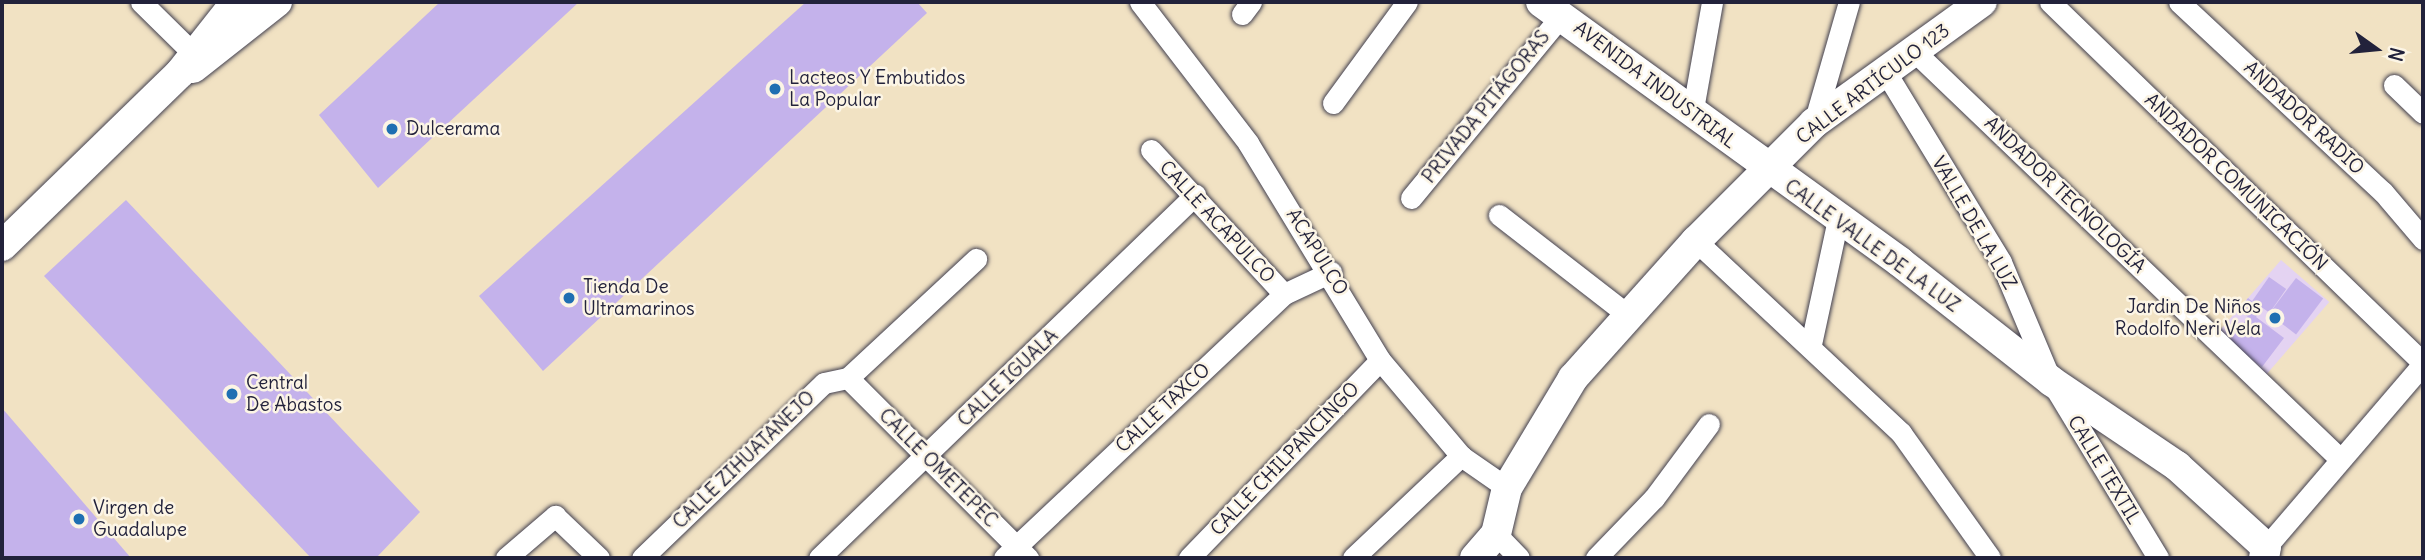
<!DOCTYPE html>
<html>
<head>
<meta charset="utf-8">
<style>
  body { margin:0 }
  #map { position:relative; width:2425px; height:560px; overflow:hidden; background:#f1e2c3; font-family:Delius,sans-serif }
  div>[style] { position:absolute }
  [style*='--x'] { left:calc(var(--x)*1px); top:calc(var(--y)*1px); width:calc(var(--w)*1px); rotate:calc(var(--a)*1deg) }
  .built>* { inset:0; background:#e4d3f2; transform-origin:0 0 }
  .building>* { inset:0; background:#c4b2eb; transform-origin:0 0 }
  .roads { filter:drop-shadow(0 0 2px #413f4f) drop-shadow(0 0 2px #413f4f) }
  .street>* { height:21px; margin:-10.5px; padding:0 10.5px; transform-origin:10.5px; border-radius:10.5px; background:#fff }
  .secondary>* { height:30px; margin:-15px; padding:0 15px; transform-origin:15px; border-radius:15px; background:#fff }
  .dots>* { width:19px; height:19px; translate:-50% -50%; box-sizing:border-box; border:4px solid #fcf5e5; border-radius:50% }
  span { translate:-50% -50%; white-space:nowrap; text-align:center; line-height:1.15; -webkit-text-stroke:5px #fcf5e5; paint-order:stroke }
  .poi-label { font-size:19px; color:#22223b }
  .left { translate:0 -50%; text-align:left }
  .right { translate:-100% -50%; text-align:right }
  .street-label { font-size:19px; color:#22223b }
  .frame { position:absolute; inset:0; border:4px solid #22223b; pointer-events:none }
  .north { position:absolute; left:2341px; top:14px; width:70px; height:70px; -webkit-text-stroke:5px #fcf5e5; paint-order:stroke; rotate:105deg; font-size:19px; font-weight:700; line-height:28px; text-align:center; color:#22223b }
  .north::after { content:''; display:block; margin:auto; width:24px; height:32px; background:#22223b; clip-path:polygon(50% 0,100% 100%,50% 72%,0 100%) }
</style>
</head>
<body>
<div id="map">
  <div class="built">
    <div style="left:2281px;top:260px;width:64px;height:96px;rotate:41deg"></div>
  </div>
  <div class="building">
    <div style="clip-path:polygon(440px 2px,579px 2px,378px 188px,319px 115px)"></div>
    <div style="clip-path:polygon(806px 2px,917px 2px,927px 13px,543px 371px,479px 296px)"></div>
    <div style="clip-path:polygon(126px 200px,420px 512px,376px 558px,311px 558px,44px 276px)"></div>
    <div style="left:2269px;top:277px;width:21px;height:29px;rotate:35deg"></div>
    <div style="left:2296px;top:278px;width:34px;height:45px;rotate:37deg"></div>
    <div style="clip-path:polygon(2248px 298px,2262px 309px,2256px 317px,2284px 338px,2262px 367px,2229px 342px,2248px 317px,2239px 310px)"></div>
    <div style="clip-path:polygon(2px 408px,131px 558px,2px 558px)"></div>
  </div>
  <div class="roads">
    <div class="street">
      <div style="--x:141;--y:2;--w:88;--a:44.5"></div>
      <div style="--x:1140;--y:2;--w:178;--a:52.5"></div>
      <div style="--x:1248;--y:143;--w:254;--a:58.7"></div>
      <div style="--x:1380;--y:360;--w:126;--a:49.8"></div>
      <div style="--x:1461;--y:456;--w:56;--a:34.8"></div>
      <div style="--x:2050;--y:2;--w:519;--a:44.06"></div>
      <div style="--x:2179;--y:2;--w:279;--a:43"></div>
      <div style="--x:2383;--y:192;--w:62;--a:49.6"></div>
      <div style="--x:1242;--y:14;--w:15;--a:-53"></div>
      <div style="--x:1913;--y:50;--w:588;--a:43.76"></div>
      <div style="--x:1885;--y:71;--w:223;--a:58.7"></div>
      <div style="--x:2001;--y:262;--w:129;--a:67.2"></div>
      <div style="--x:2051;--y:381;--w:207;--a:58.8"></div>
      <div style="--x:2394;--y:85;--w:40;--a:44"></div>
      <div style="--x:1333;--y:103;--w:125;--a:-53.8"></div>
      <div style="--x:1693;--y:109;--w:109;--a:-79.9"></div>
      <div style="--x:1814;--y:123;--w:126;--a:-73.9"></div>
      <div style="--x:1151;--y:150;--w:196;--a:47.3"></div>
      <div style="--x:1411;--y:198;--w:236;--a:-50.5"></div>
      <div style="--x:1499;--y:215;--w:165;--a:37.8"></div>
      <div style="--x:1696;--y:241;--w:281;--a:43.1"></div>
      <div style="--x:1901;--y:433;--w:153;--a:54.5"></div>
      <div style="--x:1811;--y:344;--w:128;--a:-77.8"></div>
      <div style="--x:848;--y:378;--w:255;--a:45"></div>
      <div style="--x:1496;--y:534;--w:33;--a:46"></div>
      <div style="--x:2266;--y:547;--w:241;--a:-49.4"></div>
      <div style="--x:506;--y:558;--w:65;--a:-40.6"></div>
      <div style="--x:555;--y:516;--w:61;--a:43.7"></div>
      <div style="--x:642;--y:558;--w:252;--a:-43.9"></div>
      <div style="--x:824;--y:383;--w:25;--a:-12"></div>
      <div style="--x:848;--y:378;--w:175;--a:-42.9"></div>
      <div style="--x:819;--y:558;--w:523;--a:-43.99"></div>
      <div style="--x:1004;--y:558;--w:385;--a:-43.3"></div>
      <div style="--x:1284;--y:294;--w:52;--a:-25.1"></div>
      <div style="--x:1189;--y:558;--w:275;--a:-46"></div>
      <div style="--x:1353;--y:558;--w:149;--a:-43.4"></div>
      <div style="--x:1596;--y:558;--w:83;--a:-46"></div>
      <div style="--x:1654;--y:498;--w:92;--a:-53.4"></div>
    </div>
    <div class="secondary">
      <div style="--x:1541;--y:2;--w:443;--a:35.9"></div>
      <div style="--x:1900;--y:262;--w:192;--a:38.2"></div>
      <div style="--x:2051;--y:381;--w:152;--a:34"></div>
      <div style="--x:2177;--y:466;--w:120;--a:42.3"></div>
      <div style="--x:2266;--y:547;--w:11;--a:100"></div>
      <div style="--x:193;--y:68;--w:107;--a:-38.2"></div>
      <div style="--x:2;--y:246;--w:248;--a:-44.2"></div>
      <div style="--x:180;--y:73;--w:90;--a:-51.7"></div>
      <div style="--x:1475;--y:558;--w:32;--a:-49"></div>
      <div style="--x:1496;--y:534;--w:47;--a:-76.6"></div>
      <div style="--x:1507;--y:488;--w:128;--a:-59"></div>
      <div style="--x:1573;--y:378;--w:184;--a:-48.1"></div>
      <div style="--x:1696;--y:241;--w:167;--a:-45"></div>
      <div style="--x:1814;--y:123;--w:207;--a:-35.8"></div>
    </div>
  </div>
  <div class="dots">
    <div style="left:775px;top:89px;background:#1f6fb2"></div>
    <div style="left:392px;top:129px;background:#1f6fb2"></div>
    <div style="left:569px;top:298px;background:#1f6fb2"></div>
    <div style="left:2275px;top:318px;background:#1f6fb2"></div>
    <div style="left:232px;top:394px;background:#1f6fb2"></div>
    <div style="left:79px;top:519px;background:#1f6fb2"></div>
  </div>
  <div class="poi-label">
    <span class="left" style="left:789px;top:89px">Lacteos Y Embutidos<br>La Popular</span>
    <span class="left" style="left:406px;top:129px">Dulcerama</span>
    <span class="left" style="left:583px;top:298px">Tienda De<br>Ultramarinos</span>
    <span class="right" style="left:2261px;top:318px">Jardin De Niños<br>Rodolfo Neri Vela</span>
    <span class="left" style="left:246px;top:394px">Central<br>De Abastos</span>
    <span class="left" style="left:93px;top:519px">Virgen de<br>Guadalupe</span>
  </div>
  <div class="street-label">
    <span style="left:1873px;top:84px;rotate:-37deg">CALLE ARTÍCULO 123</span>
    <span style="left:1655px;top:85px;rotate:37deg">AVENIDA INDUSTRIAL</span>
    <span style="left:1486px;top:107px;rotate:-51deg">PRIVADA PITÁGORAS</span>
    <span style="left:2304px;top:118px;rotate:43deg">ANDADOR RADIO</span>
    <span style="left:2236px;top:182px;rotate:44deg">ANDADOR COMUNICACIÓN</span>
    <span style="left:2065px;top:195px;rotate:44deg">ANDADOR TECNOLOGÍA</span>
    <span style="left:1217px;top:222px;rotate:47deg">CALLE ACAPULCO</span>
    <span style="left:1974px;top:223px;rotate:60deg">VALLE DE LA LUZ</span>
    <span style="left:1872px;top:246px;rotate:36deg">CALLE VALLE DE LA LUZ</span>
    <span style="left:1317px;top:252px;rotate:58deg">ACAPULCO</span>
    <span style="left:1008px;top:378px;rotate:-44deg">CALLE IGUALA</span>
    <span style="left:1163px;top:408px;rotate:-43deg">CALLE TAXCO</span>
    <span style="left:1285px;top:459px;rotate:-46deg">CALLE CHILPANCINGO</span>
    <span style="left:744px;top:460px;rotate:-44deg">CALLE ZIHUATANEJO</span>
    <span style="left:938px;top:468px;rotate:45deg">CALLE OMETEPEC</span>
    <span style="left:2104px;top:470px;rotate:59deg">CALLE TEXTIL</span>
  </div>
  <div class="frame"></div>
  <div class="north">N</div>
</div>
</body>
</html>
